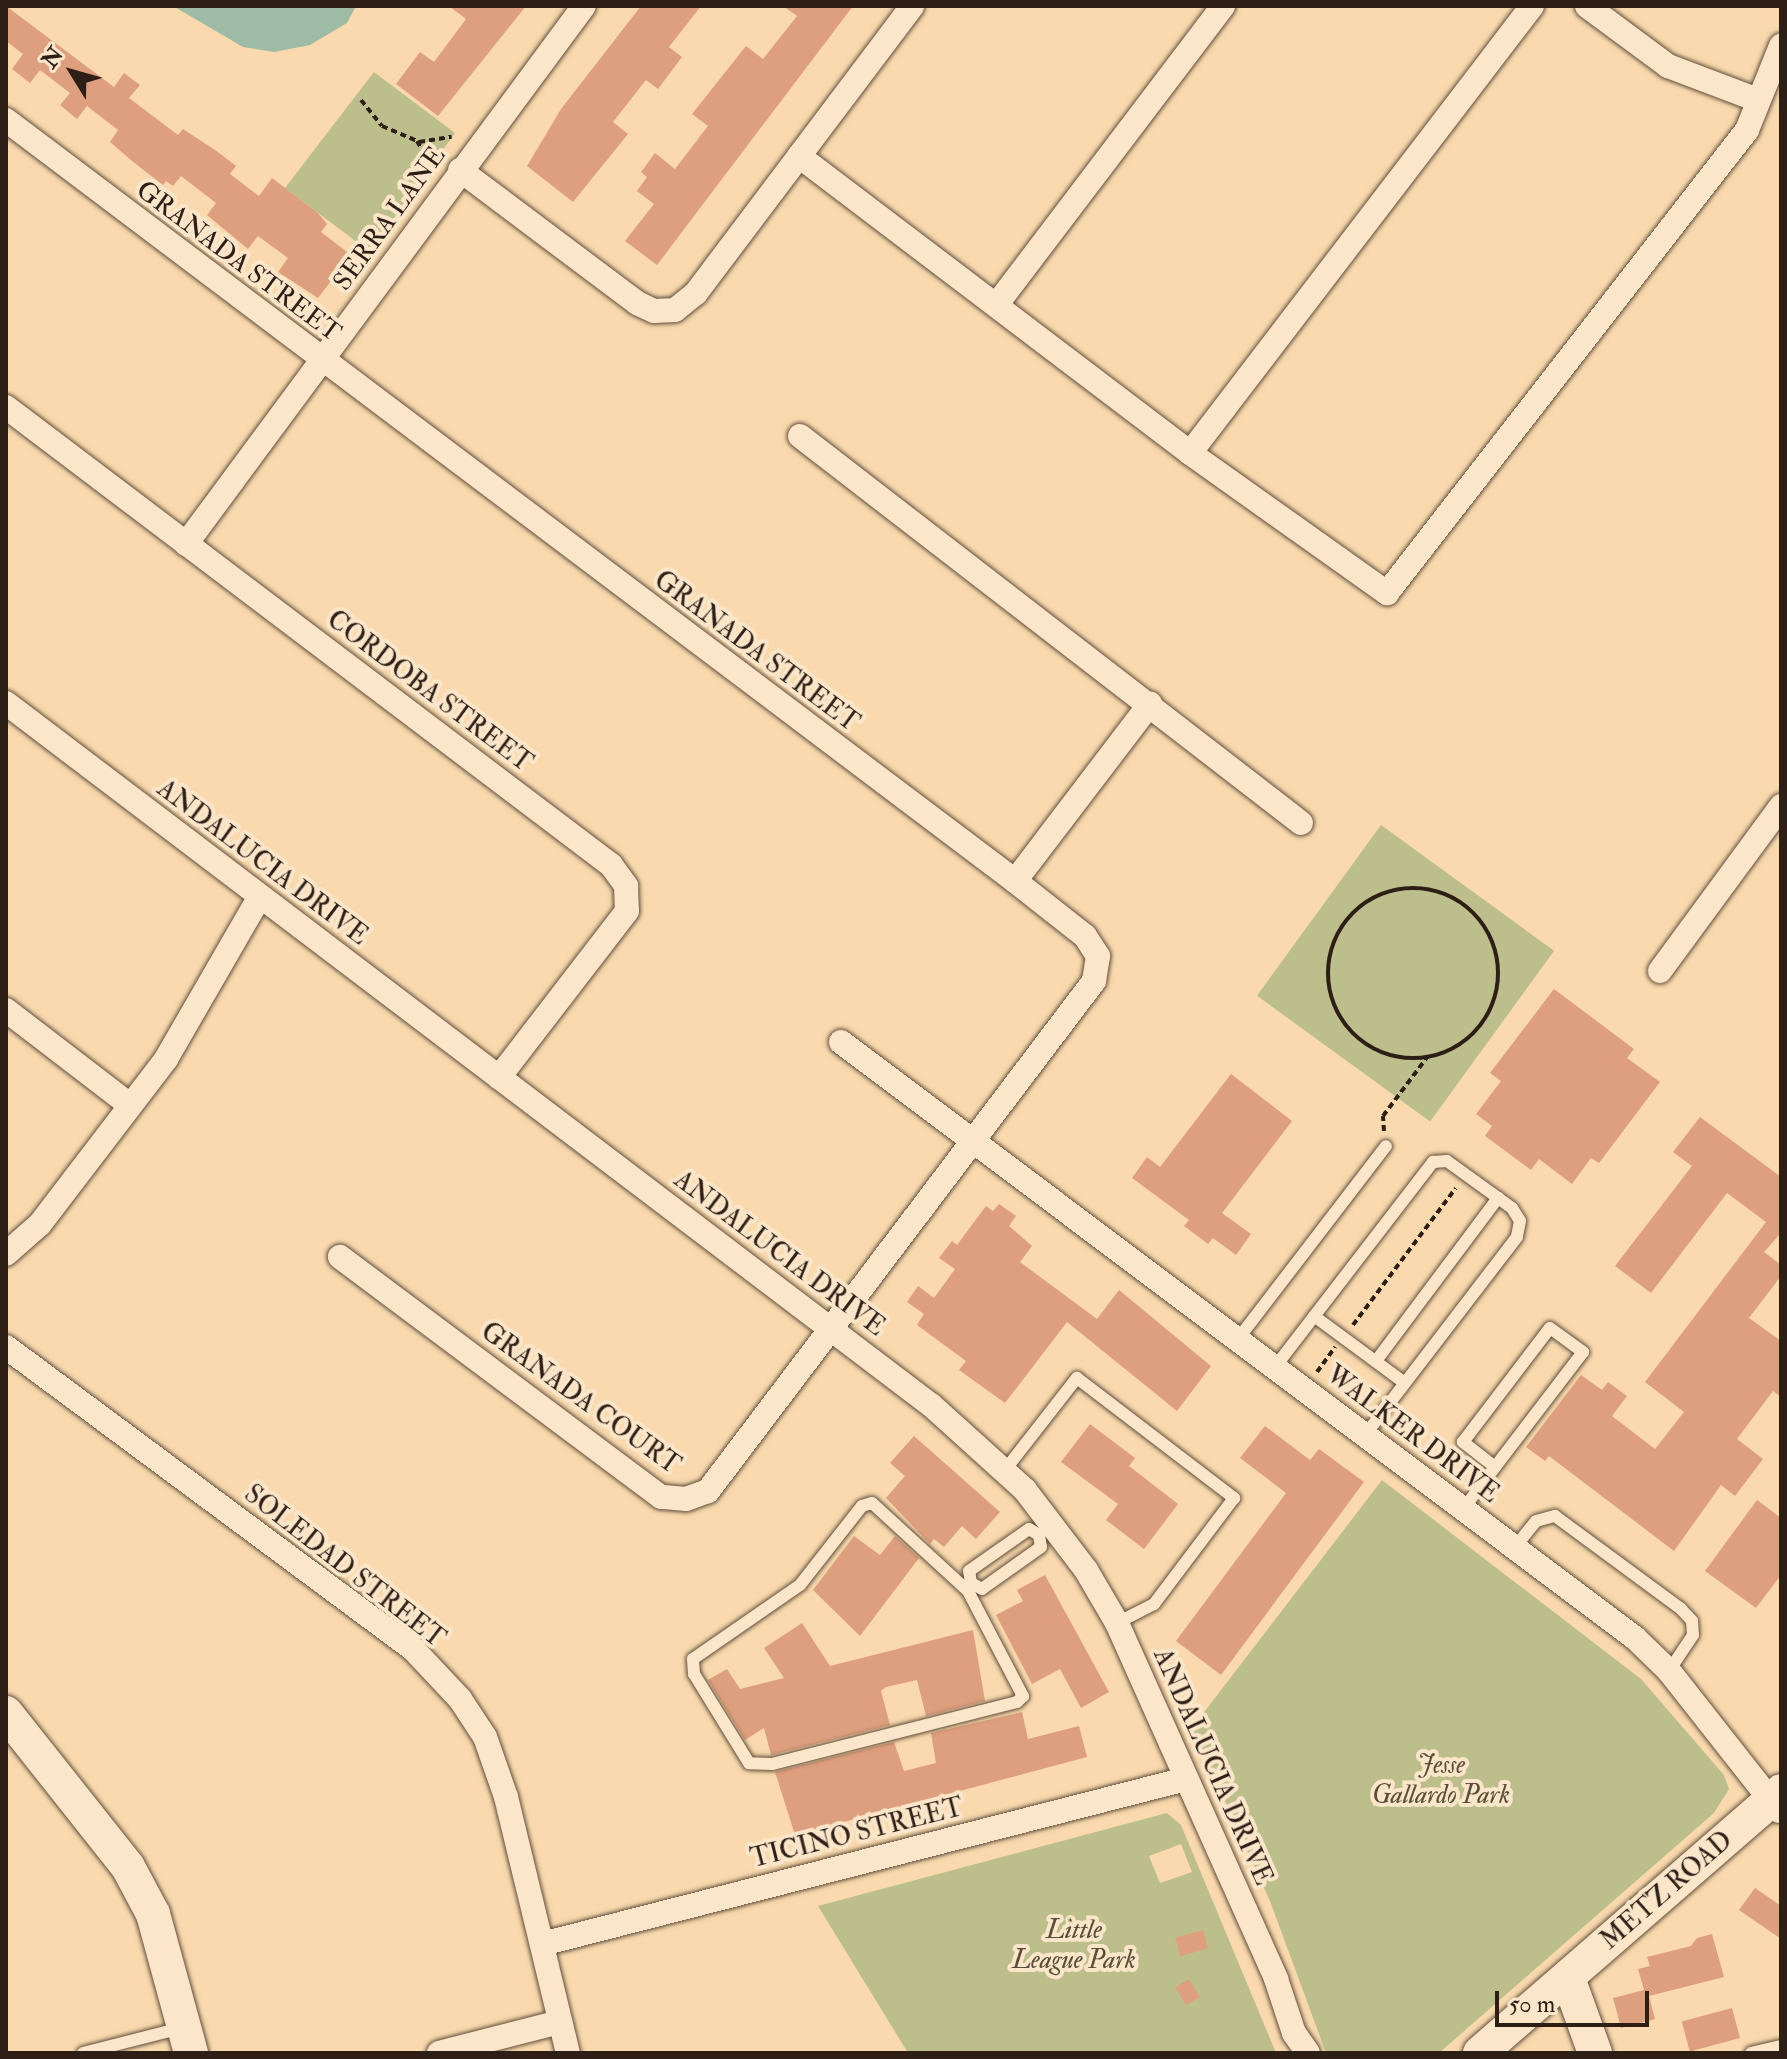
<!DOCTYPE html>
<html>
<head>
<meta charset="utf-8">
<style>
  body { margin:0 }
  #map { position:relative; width:1787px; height:2059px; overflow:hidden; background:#f9d9ad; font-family:"IM FELL Double Pica",serif }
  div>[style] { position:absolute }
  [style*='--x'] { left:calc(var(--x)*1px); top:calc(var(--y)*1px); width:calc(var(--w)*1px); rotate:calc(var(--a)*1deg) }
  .green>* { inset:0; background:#bcbf8b; transform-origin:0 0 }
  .water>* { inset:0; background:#9ebba5 }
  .building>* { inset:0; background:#de9f7e; transform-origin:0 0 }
  .path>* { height:4px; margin-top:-2px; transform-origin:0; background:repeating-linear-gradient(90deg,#2e1f16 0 6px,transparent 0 10px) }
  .path>.ring { margin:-2px; padding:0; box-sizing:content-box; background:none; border:4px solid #2e1f16; border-radius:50% }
  .roads { filter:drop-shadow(0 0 2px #614e3c) drop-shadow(0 0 2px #614e3c) }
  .lane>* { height:12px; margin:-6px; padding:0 6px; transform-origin:6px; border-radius:6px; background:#fbe6ca }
  .street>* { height:24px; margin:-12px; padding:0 12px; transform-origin:12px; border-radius:12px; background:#fbe6ca }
  .secondary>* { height:34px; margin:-17px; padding:0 17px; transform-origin:17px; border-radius:17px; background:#fbe6ca }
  span { translate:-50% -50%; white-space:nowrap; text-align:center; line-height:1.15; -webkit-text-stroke:8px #fbe6ca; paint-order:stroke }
  .street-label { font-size:26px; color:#2e1f16 }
  .park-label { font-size:26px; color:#594f39; font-style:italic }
  .frame { position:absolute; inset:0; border:8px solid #2e1f16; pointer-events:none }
  .north { position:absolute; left:32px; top:32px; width:80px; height:80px; -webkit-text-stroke:6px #fbe6ca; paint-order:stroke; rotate:307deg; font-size:22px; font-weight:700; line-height:32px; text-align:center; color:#2e1f16 }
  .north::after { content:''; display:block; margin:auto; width:28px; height:36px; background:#2e1f16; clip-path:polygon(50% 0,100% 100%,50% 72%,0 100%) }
  .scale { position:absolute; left:1495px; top:1991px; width:154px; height:36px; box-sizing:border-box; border:4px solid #2e1f16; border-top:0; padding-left:10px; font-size:24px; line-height:28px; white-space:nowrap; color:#2e1f16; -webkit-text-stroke:6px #fbe6ca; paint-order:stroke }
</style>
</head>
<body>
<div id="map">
  <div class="green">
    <div style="clip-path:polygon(374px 72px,455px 133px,379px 239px,374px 255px,285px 188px)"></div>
    <div style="left:1381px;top:825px;width:214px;height:211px;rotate:36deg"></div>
    <div style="clip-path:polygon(1382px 1480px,1641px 1679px,1724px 1775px,1729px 1789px,1714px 1813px,1439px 2053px,1326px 2053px,1270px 1901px,1192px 1728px)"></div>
    <div style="clip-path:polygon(evenodd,1167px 1813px,1181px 1825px,1276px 2053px,908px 2053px,818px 1906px,1167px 1813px,1181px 1844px,1192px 1872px,1160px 1883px,1149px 1856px,1181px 1844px)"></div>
  </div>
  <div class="water">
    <div style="clip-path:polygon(173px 6px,356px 6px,347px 23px,310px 45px,274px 52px,243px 47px)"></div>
  </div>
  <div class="building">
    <div style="clip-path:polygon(6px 6px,114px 87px,124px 73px,140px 85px,129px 98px,178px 135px,183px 129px,218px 152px,236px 166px,230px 174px,259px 196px,272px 178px,318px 213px,327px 224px,321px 232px,351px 255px,318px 298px,278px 272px,288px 258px,258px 236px,248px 249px,207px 215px,216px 203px,181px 176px,173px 186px,166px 181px,163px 185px,132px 161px,110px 142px,118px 130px,87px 106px,77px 119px,60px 105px,70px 93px,40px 70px,30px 83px,12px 69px,23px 54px,6px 41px)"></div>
    <div style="clip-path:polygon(449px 6px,526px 6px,438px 116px,396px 84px,420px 52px,434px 62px,466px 19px)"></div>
    <div style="clip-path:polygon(641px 6px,701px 6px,669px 47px,682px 57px,658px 89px,646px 80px,613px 122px,628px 134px,573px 202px,527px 166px,561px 109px)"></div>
    <div style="clip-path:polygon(783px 6px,853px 6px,657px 265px,625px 241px,654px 204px,637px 191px,647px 177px,641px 172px,655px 153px,675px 169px,708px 126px,692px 114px,746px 46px,763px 59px,797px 16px)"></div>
    <div style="clip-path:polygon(1554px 989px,1634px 1049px,1627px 1058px,1660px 1082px,1599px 1163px,1591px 1158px,1572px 1184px,1539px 1159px,1531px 1170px,1485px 1136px,1492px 1126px,1476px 1114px,1501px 1081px,1490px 1073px)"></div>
    <div style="clip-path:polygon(1231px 1074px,1292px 1121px,1222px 1213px,1251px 1234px,1236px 1255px,1213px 1238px,1208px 1244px,1184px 1226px,1189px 1220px,1132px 1178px,1147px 1157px,1160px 1167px)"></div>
    <div style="clip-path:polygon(1700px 1117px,1781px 1177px,1781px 1233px,1764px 1252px,1781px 1265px,1781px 1276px,1749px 1318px,1781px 1341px,1781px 1397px,1773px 1391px,1737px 1439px,1763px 1459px,1735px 1496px,1721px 1485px,1674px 1551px,1549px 1456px,1545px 1461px,1526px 1447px,1581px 1375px,1602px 1390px,1608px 1382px,1627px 1396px,1612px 1416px,1655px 1449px,1684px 1412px,1645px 1382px,1766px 1222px,1727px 1193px,1651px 1293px,1615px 1266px,1692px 1166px,1673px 1152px)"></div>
    <div style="clip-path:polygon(999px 1204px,1016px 1216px,1009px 1226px,1032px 1246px,1020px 1262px,1097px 1319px,1119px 1290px,1211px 1366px,1177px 1411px,1067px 1322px,1005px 1403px,959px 1370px,966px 1361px,917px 1325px,924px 1314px,907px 1302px,918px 1286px,934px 1298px,955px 1269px,939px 1258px,952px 1241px,957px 1245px,986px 1206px,993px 1211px)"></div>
    <div style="clip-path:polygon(1090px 1424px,1135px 1458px,1129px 1466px,1178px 1504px,1144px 1549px,1106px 1520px,1118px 1504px,1061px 1462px)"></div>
    <div style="clip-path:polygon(1265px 1426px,1310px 1460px,1319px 1449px,1364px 1482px,1221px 1675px,1176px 1641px,1286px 1493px,1240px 1458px)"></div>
    <div style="clip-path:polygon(914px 1436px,1000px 1512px,976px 1539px,962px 1526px,944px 1547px,934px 1539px,930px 1544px,886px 1498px,905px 1476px,890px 1463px)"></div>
    <div style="clip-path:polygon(1757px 1500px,1781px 1518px,1781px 1575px,1756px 1608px,1705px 1571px)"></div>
    <div style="clip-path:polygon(854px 1536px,880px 1555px,895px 1536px,919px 1558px,860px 1636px,813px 1590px)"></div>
    <div style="clip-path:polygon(1045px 1575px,1109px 1692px,1081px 1708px,1060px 1669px,1032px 1684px,996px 1615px,1023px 1601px,1017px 1590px)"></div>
    <div style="clip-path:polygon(802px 1623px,830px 1666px,973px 1630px,985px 1701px,926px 1716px,917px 1680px,886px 1687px,881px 1691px,890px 1725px,771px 1755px,764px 1728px,745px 1740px,708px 1680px,727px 1669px,740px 1689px,784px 1678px,764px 1648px)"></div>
    <div style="clip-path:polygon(1022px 1712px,1028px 1739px,1079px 1726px,1087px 1757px,795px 1835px,775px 1772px,894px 1742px,904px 1771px,936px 1763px,931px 1733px)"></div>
    <div style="clip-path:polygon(1755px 1888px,1781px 1906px,1781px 1939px,1739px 1910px)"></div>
    <div style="left:1203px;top:1930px;width:19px;height:29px;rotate:74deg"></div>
    <div style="clip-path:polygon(1712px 1934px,1724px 1977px,1649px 1996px,1655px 2019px,1621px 2028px,1613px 1998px,1644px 1990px,1638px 1969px,1650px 1966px,1647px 1957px,1691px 1946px,1697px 1938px)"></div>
    <div style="left:1189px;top:1979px;width:21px;height:16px;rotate:59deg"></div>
    <div style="left:1732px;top:2008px;width:31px;height:52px;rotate:75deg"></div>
  </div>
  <div class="path">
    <div style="--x:361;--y:100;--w:33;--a:51"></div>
    <div style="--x:382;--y:126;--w:38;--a:23"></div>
    <div style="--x:417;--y:141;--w:28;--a:60"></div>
    <div style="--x:419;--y:142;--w:33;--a:-9"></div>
    <div class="ring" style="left:1328px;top:888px;width:166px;height:166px"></div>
    <div style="--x:1384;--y:1131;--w:15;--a:-94"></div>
    <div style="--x:1383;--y:1116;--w:75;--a:-53.1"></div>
    <div style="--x:1353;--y:1325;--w:171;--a:-53.1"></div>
    <div style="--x:1317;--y:1372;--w:31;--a:-54"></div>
  </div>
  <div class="roads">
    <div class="lane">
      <div style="--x:1314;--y:1316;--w:113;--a:36.4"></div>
      <div style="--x:1550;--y:1328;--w:41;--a:36"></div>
      <div style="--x:1583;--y:1352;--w:145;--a:127.4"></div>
      <div style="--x:1495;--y:1467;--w:41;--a:-142"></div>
      <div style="--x:1463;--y:1442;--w:143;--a:-52.7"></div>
      <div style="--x:1238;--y:1339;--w:243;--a:-52.5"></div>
      <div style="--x:1376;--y:1361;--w:204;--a:-53.2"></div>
      <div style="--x:1275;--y:1367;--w:259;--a:-52.4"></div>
      <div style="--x:1433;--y:1162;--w:14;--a:-4"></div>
      <div style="--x:1447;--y:1161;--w:80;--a:35.9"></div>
      <div style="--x:1512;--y:1208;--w:15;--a:58"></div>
      <div style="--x:1520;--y:1221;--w:16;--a:101"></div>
      <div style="--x:1517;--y:1237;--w:250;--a:127.5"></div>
      <div style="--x:1005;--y:1470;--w:117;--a:-52"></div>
      <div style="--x:1077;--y:1378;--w:198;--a:37.4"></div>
      <div style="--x:1234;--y:1498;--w:133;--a:127"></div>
      <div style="--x:1154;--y:1604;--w:42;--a:152.8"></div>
      <div style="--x:872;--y:1503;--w:130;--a:42.5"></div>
      <div style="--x:968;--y:1591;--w:119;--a:62.4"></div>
      <div style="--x:1023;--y:1696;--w:8;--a:135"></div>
      <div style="--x:1017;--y:1702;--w:253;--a:165.8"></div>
      <div style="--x:772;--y:1764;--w:23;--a:-178"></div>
      <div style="--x:749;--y:1763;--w:105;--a:-121.7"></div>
      <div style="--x:694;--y:1674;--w:15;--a:-94"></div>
      <div style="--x:693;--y:1659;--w:130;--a:-34.7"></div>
      <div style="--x:800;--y:1585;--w:100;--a:-51.9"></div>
      <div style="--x:862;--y:1506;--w:10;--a:-17"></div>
      <div style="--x:1464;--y:1508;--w:51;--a:-52.9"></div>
      <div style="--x:1029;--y:1529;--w:12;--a:31"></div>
      <div style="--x:1039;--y:1535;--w:12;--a:81"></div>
      <div style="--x:1041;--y:1547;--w:72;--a:144.6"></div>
      <div style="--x:982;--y:1589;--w:13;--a:-151"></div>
      <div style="--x:971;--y:1583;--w:12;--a:-99"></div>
      <div style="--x:969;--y:1571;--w:73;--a:-35"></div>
      <div style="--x:1515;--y:1547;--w:33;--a:-51"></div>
      <div style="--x:1536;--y:1521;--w:20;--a:-15"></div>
      <div style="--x:1555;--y:1516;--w:157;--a:36.4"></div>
      <div style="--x:1681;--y:1609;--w:16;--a:47"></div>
      <div style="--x:1692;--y:1621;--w:14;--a:86"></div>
      <div style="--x:1693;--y:1635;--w:43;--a:123.7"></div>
      <div style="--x:83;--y:2053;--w:101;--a:-14.3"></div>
      <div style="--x:1751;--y:2053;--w:31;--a:-13"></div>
    </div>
    <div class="street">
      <div style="--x:1587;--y:6;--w:101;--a:36.5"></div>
      <div style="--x:1668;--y:66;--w:96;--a:20.7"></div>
      <div style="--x:6;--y:120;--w:1264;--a:37.02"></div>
      <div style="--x:1015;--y:881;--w:89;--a:38.2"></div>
      <div style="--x:1085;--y:936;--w:24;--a:57"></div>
      <div style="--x:1098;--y:956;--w:25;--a:99"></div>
      <div style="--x:1094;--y:981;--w:640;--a:127.12"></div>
      <div style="--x:708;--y:1491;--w:23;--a:160"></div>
      <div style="--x:686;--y:1499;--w:25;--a:-175"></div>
      <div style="--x:661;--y:1497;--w:401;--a:-143.2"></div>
      <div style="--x:799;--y:156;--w:491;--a:37.2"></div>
      <div style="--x:1190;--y:453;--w:242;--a:35.4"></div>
      <div style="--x:1387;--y:593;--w:586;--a:-52.13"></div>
      <div style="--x:1747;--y:130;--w:91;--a:-68"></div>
      <div style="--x:460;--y:170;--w:221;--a:36.9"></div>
      <div style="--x:637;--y:303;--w:19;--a:25"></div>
      <div style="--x:654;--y:311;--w:21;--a:-3"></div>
      <div style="--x:675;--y:310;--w:27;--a:-39"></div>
      <div style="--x:696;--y:293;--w:359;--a:-53"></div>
      <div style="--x:997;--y:304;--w:374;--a:-52.8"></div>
      <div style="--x:6;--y:407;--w:759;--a:37.13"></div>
      <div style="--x:611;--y:865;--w:26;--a:54"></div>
      <div style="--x:626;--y:886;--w:25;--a:88"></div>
      <div style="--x:627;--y:911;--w:210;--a:127.6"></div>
      <div style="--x:800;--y:436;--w:633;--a:37.68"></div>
      <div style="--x:1190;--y:453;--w:563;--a:-52.58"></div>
      <div style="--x:186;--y:544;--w:669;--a:-53.51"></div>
      <div style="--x:6;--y:703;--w:1161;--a:37.2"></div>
      <div style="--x:931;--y:1405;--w:127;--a:42.1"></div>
      <div style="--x:1025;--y:1490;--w:101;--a:52.7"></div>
      <div style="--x:1086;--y:1570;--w:61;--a:59.7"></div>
      <div style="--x:1117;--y:1623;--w:390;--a:65.9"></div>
      <div style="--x:1276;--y:1979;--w:57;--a:71.6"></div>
      <div style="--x:1294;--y:2033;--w:24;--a:55"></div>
      <div style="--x:1015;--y:881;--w:223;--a:-52.7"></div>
      <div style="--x:1660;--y:971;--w:205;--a:-53.7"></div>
      <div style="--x:6;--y:1010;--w:156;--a:37.5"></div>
      <div style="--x:841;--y:1042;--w:993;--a:36.89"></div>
      <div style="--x:1635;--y:1638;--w:47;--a:44.1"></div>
      <div style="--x:1669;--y:1671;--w:178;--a:51.8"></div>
      <div style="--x:6;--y:1254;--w:45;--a:-41.4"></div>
      <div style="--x:40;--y:1224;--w:208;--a:-52.6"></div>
      <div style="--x:166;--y:1059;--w:188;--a:-60"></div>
      <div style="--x:6;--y:1347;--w:507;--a:36.58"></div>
      <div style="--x:413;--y:1649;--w:69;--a:46.8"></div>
      <div style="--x:460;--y:1699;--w:45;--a:56.7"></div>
      <div style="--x:485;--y:1737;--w:64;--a:70.7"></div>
      <div style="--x:506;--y:1797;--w:263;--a:76.4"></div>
      <div style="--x:542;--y:1944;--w:665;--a:-14.37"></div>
      <div style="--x:439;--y:2053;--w:125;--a:-14.4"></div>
    </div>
    <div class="secondary">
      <div style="--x:6;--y:1713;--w:196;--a:51.6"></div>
      <div style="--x:128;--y:1867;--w:53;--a:62"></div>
      <div style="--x:153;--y:1914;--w:144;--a:74.7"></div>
      <div style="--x:1568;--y:1978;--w:80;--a:70.2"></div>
      <div style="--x:1480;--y:2053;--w:399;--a:-41"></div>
    </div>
  </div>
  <div class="street-label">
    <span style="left:390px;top:219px;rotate:-54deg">SERRA LANE</span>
    <span style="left:238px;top:262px;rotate:37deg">GRANADA STREET</span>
    <span style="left:756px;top:652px;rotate:37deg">GRANADA STREET</span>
    <span style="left:429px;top:692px;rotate:37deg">CORDOBA STREET</span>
    <span style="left:262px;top:863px;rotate:37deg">ANDALUCIA DRIVE</span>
    <span style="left:779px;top:1254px;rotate:37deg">ANDALUCIA DRIVE</span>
    <span style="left:580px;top:1399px;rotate:36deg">GRANADA COURT</span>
    <span style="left:1412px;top:1435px;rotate:37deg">WALKER DRIVE</span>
    <span style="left:344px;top:1567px;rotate:38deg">SOLEDAD STREET</span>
    <span style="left:1212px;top:1767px;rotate:66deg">ANDALUCIA DRIVE</span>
    <span style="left:857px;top:1834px;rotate:-14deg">TICINO STREET</span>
    <span style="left:1667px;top:1891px;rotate:-41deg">METZ ROAD</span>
  </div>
  <div class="park-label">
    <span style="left:1441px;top:1781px">Jesse<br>Gallardo Park</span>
    <span style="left:1074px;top:1946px">Little<br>League Park</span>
  </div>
  <div class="frame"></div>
  <div class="north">N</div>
  <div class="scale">50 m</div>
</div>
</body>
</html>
